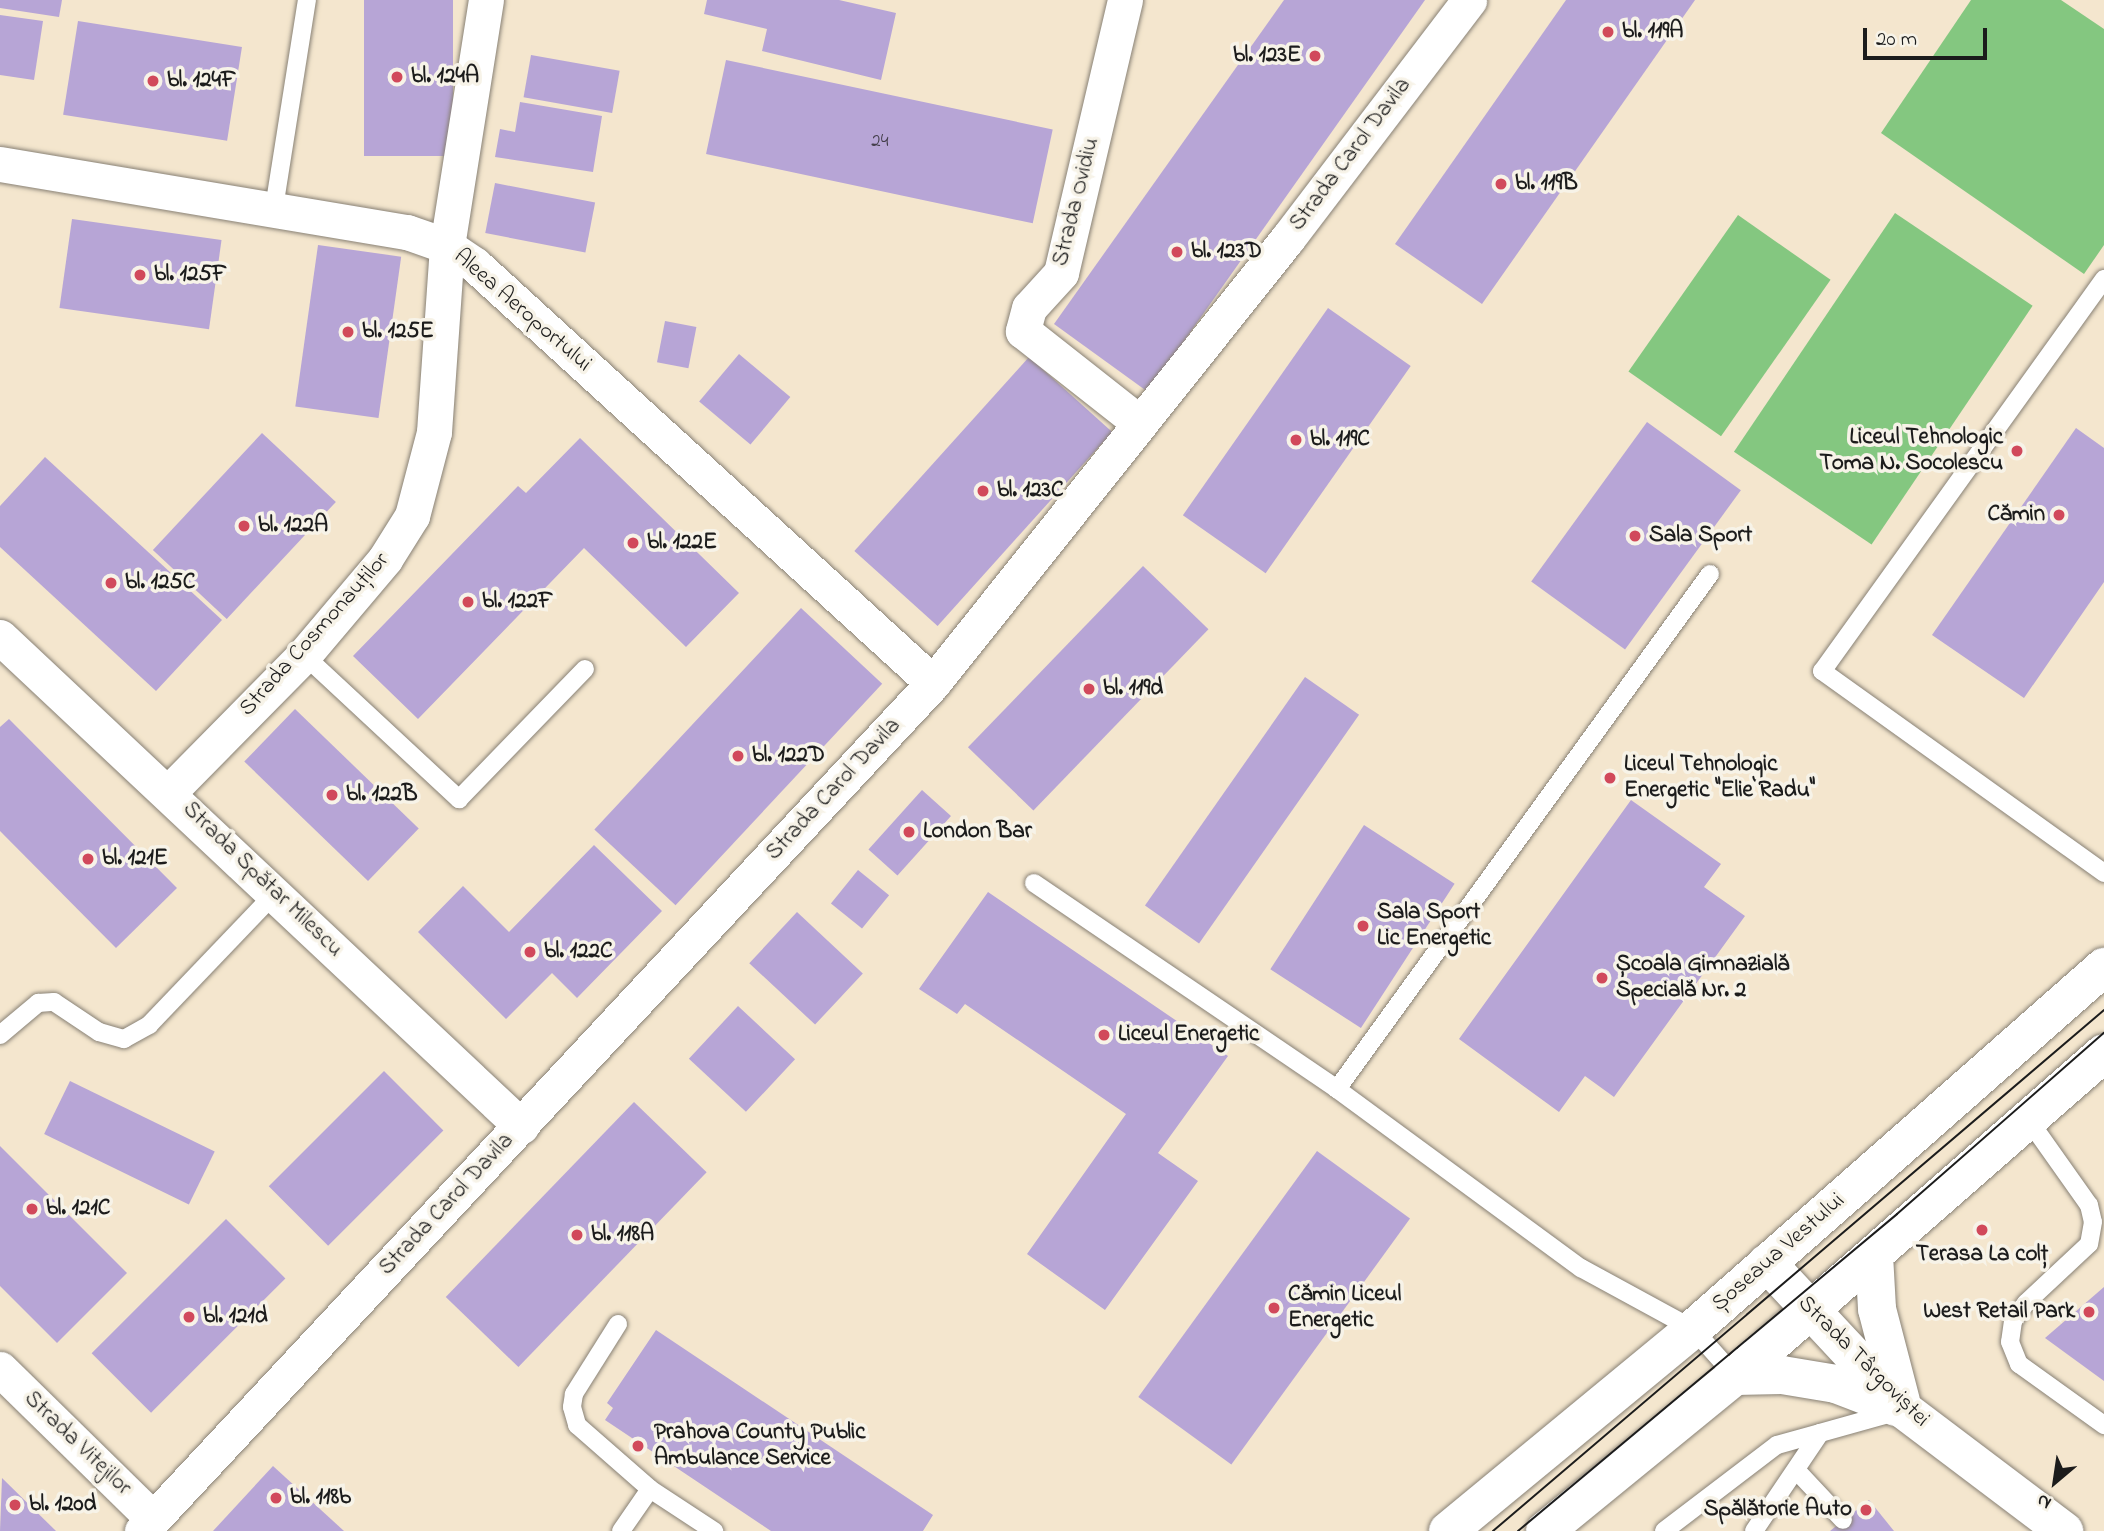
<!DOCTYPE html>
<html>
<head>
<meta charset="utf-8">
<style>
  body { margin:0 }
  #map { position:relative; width:2104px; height:1531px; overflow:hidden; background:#f4e6ce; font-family:"Indie Flower",sans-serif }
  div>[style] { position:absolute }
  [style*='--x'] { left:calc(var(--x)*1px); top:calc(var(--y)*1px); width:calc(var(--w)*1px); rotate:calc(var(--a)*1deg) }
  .green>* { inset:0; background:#84c780; transform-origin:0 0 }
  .building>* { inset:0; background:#b7a5d6; transform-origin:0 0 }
  .roads { filter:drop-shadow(0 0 2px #888175) drop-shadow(0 0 2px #888175) }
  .lane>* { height:18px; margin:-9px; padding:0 9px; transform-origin:9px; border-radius:9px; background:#fff }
  .street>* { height:35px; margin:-17.5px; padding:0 17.5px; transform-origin:17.5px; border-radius:17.5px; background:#fff }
  .secondary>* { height:38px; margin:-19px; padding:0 19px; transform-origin:19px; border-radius:19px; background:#fff }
  .tram>* { height:2px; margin:-1px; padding:0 1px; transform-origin:1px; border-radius:1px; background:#1c1c1c }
  .dots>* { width:19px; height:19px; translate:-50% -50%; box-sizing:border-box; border:4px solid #f7f3e8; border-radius:50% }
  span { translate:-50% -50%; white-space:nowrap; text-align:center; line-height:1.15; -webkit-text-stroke:7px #f7f3e8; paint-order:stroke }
  .number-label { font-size:19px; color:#433e4a }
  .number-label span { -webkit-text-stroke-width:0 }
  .poi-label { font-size:23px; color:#1c1c1c; font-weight:700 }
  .left { translate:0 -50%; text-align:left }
  .right { translate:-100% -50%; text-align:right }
  .street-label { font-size:23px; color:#1c1c1c }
  .north { position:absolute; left:2020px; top:1447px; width:70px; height:70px; -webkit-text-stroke:5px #f7f3e8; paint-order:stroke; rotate:209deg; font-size:19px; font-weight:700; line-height:28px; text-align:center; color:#1c1c1c }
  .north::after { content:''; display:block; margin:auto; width:24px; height:32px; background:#1c1c1c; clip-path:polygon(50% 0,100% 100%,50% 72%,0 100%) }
  .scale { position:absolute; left:1863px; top:28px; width:124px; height:32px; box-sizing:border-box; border:4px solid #1c1c1c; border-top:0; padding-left:9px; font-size:21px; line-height:24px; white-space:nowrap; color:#1c1c1c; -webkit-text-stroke:5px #f7f3e8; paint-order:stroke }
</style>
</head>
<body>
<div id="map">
  <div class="green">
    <div style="clip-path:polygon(1971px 0,2061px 0,2104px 29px,2104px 245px,2084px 274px,1881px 133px)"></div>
    <div style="left:1895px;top:213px;width:166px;height:288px;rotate:34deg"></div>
    <div style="left:1738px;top:215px;width:113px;height:191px;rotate:35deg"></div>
  </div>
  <div class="building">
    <div style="clip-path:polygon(0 0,62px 0,59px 17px,0 8px)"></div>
    <div style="left:364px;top:0;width:89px;height:156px"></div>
    <div style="clip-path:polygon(707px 0,839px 0,896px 13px,881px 80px,762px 51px,767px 29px,704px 14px)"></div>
    <div style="clip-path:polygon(1284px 0,1425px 0,1148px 392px,1054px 324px)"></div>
    <div style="clip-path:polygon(1566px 0,1695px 0,1482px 304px,1395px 244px)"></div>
    <div style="clip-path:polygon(0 15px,43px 21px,34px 80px,0 75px)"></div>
    <div style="left:78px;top:21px;width:166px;height:95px;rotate:9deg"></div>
    <div style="left:531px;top:55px;width:90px;height:43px;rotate:10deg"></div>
    <div style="left:726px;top:60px;width:334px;height:96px;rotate:12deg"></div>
    <div style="clip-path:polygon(520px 102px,602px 116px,593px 172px,495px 157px,500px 129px,515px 132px)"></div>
    <div style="left:495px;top:183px;width:102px;height:51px;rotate:11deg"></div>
    <div style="left:72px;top:219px;width:151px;height:90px;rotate:8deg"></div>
    <div style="left:318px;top:245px;width:84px;height:163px;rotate:8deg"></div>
    <div style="left:1328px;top:308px;width:101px;height:253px;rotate:35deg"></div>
    <div style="left:665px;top:321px;width:32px;height:42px;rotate:11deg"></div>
    <div style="left:739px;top:354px;width:67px;height:62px;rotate:40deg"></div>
    <div style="left:1029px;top:357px;width:112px;height:261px;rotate:42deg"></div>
    <div style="left:1647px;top:422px;width:116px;height:197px;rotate:36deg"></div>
    <div style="clip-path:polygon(2076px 428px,2104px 448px,2104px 582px,2024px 698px,1932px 635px)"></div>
    <div style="left:262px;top:433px;width:101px;height:160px;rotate:43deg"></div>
    <div style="clip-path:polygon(580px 438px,739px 593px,686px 647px,584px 548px,418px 719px,353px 656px,518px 486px,526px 493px)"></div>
    <div style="clip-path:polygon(45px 457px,222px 620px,156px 691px,0 547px,0 506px)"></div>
    <div style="left:1143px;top:566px;width:91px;height:252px;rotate:44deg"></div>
    <div style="left:801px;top:608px;width:111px;height:303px;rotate:43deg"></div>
    <div style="left:1305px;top:677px;width:66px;height:279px;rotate:35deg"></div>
    <div style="left:295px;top:709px;width:172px;height:73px;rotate:44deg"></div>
    <div style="clip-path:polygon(9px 719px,177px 888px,116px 948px,0 831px,0 727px)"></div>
    <div style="left:922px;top:790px;width:39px;height:80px;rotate:42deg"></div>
    <div style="clip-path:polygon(1631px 800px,1721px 864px,1704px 887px,1745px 916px,1614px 1097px,1585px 1076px,1559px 1112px,1459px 1039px)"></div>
    <div style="left:1364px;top:825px;width:108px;height:172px;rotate:33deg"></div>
    <div style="clip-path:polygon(594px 845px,662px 911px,577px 998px,552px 973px,506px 1019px,418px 932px,463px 886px,509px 932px)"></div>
    <div style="left:858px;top:870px;width:40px;height:43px;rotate:39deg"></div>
    <div style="clip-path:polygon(988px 892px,1228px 1056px,1158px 1153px,1198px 1181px,1105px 1310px,1027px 1254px,1126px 1114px,965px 1004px,957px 1014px,919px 989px)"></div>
    <div style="left:797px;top:912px;width:90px;height:70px;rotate:43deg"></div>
    <div style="left:738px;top:1006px;width:78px;height:72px;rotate:43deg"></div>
    <div style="left:384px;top:1071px;width:84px;height:163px;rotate:45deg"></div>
    <div style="left:70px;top:1081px;width:161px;height:59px;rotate:26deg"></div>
    <div style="left:634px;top:1102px;width:101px;height:271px;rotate:44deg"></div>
    <div style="clip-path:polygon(0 1146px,127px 1273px,57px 1343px,0 1286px)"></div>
    <div style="left:1317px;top:1151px;width:115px;height:304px;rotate:36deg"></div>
    <div style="left:226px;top:1219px;width:84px;height:190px;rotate:45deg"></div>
    <div style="clip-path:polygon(2104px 1287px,2104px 1381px,2045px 1338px)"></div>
    <div style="clip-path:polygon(656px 1330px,933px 1515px,923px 1531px,771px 1531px,605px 1420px,613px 1408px,607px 1403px)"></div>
    <div style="clip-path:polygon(273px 1466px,344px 1531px,213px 1531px)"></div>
    <div style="clip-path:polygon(2px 1478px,56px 1531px,0 1531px)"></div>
    <div style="clip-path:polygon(1869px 1500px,1894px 1531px,1830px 1531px)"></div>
  </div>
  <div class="roads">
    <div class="lane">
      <div style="--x:274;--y:208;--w:211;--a:-81"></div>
      <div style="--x:2104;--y:279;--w:483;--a:125.7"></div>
      <div style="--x:1822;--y:671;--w:347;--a:35.6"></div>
      <div style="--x:1710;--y:574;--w:636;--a:125.91"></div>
      <div style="--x:1337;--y:1089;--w:303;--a:36.3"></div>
      <div style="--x:1581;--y:1268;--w:128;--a:28.6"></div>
      <div style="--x:1693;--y:1329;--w:63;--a:48.2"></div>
      <div style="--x:304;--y:655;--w:212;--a:42.9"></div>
      <div style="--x:459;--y:799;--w:181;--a:-45.9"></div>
      <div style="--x:1034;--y:883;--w:366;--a:34.2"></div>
      <div style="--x:0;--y:1035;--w:50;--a:-40.1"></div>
      <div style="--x:38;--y:1003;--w:16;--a:-4"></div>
      <div style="--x:54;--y:1002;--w:54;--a:33.7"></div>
      <div style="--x:99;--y:1032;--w:26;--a:16"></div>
      <div style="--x:124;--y:1039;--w:29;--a:-29"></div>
      <div style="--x:149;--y:1025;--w:182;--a:-46.3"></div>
      <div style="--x:2028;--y:1119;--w:105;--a:54.7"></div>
      <div style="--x:2089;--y:1205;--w:17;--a:77"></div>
      <div style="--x:2093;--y:1222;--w:22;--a:100"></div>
      <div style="--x:2089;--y:1244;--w:86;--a:136.9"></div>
      <div style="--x:2026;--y:1303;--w:22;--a:126"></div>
      <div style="--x:2013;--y:1321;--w:21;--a:98"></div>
      <div style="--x:2010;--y:1342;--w:24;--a:68"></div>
      <div style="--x:2019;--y:1364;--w:105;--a:35.7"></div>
      <div style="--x:618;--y:1324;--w:83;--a:122.2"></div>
      <div style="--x:574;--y:1394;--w:13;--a:99"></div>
      <div style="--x:572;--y:1407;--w:19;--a:74"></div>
      <div style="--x:577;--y:1425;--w:97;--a:41.2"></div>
      <div style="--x:650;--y:1489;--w:77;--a:33.3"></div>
      <div style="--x:1797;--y:1471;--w:67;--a:46.8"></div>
      <div style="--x:621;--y:1531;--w:51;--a:-55.4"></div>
      <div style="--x:1664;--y:1531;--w:142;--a:-37.3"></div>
      <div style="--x:1777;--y:1445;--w:45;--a:-15.6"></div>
      <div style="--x:1754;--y:1531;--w:118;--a:-56"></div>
      <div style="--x:1820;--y:1433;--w:78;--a:-15.6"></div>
    </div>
    <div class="street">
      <div style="--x:1125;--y:0;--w:280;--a:103.2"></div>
      <div style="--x:1061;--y:273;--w:47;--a:132.4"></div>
      <div style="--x:1029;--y:308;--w:24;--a:105"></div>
      <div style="--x:1023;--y:331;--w:149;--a:38.2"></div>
      <div style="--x:0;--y:164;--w:413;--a:9.5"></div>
      <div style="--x:407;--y:232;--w:42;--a:19.3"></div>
      <div style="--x:447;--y:246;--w:34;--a:34"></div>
      <div style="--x:475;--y:265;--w:620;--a:42.39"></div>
      <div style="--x:0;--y:637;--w:715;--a:43.19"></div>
      <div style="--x:169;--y:792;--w:192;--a:-45.4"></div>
      <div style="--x:304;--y:655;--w:126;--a:-49.8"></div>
      <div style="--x:385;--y:559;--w:51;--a:-57.9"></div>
      <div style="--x:412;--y:516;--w:87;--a:-75.3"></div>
      <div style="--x:434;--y:432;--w:186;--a:-86"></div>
      <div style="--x:447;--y:246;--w:249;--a:-81"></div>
      <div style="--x:0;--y:1369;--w:214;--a:44.4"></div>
      <div style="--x:142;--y:1531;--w:1160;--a:-46.99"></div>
      <div style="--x:933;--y:683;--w:569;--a:-51.42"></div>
      <div style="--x:1288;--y:238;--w:299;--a:-52.7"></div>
    </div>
    <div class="secondary">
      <div style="--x:1874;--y:1255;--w:54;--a:86.8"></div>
      <div style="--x:1877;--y:1309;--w:95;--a:75.4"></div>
      <div style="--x:1767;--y:1263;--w:201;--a:47"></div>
      <div style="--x:1904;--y:1410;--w:201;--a:37.1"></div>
      <div style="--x:1735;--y:1376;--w:47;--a:-1.2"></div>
      <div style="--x:1782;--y:1375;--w:55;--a:9.5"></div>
      <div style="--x:1836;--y:1384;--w:64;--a:21"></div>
      <div style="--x:1448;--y:1531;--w:318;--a:-39.5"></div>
      <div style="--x:1693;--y:1329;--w:548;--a:-41.37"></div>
      <div style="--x:1545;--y:1531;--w:245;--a:-39.2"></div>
      <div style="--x:1735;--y:1376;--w:490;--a:-41.2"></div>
    </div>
  </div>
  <div class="tram">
    <div style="--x:1493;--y:1531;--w:803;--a:-40.45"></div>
    <div style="--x:1518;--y:1531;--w:494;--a:-39.9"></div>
    <div style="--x:1897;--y:1214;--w:275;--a:-41.2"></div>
  </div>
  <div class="dots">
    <div style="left:1608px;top:32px;background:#d1495b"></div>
    <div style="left:1315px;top:56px;background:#d1495b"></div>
    <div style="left:397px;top:77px;background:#d1495b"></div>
    <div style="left:153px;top:81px;background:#d1495b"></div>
    <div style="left:1501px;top:184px;background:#d1495b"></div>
    <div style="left:1177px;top:252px;background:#d1495b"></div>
    <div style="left:140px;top:275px;background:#d1495b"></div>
    <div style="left:348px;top:332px;background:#d1495b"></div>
    <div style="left:1296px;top:440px;background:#d1495b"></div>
    <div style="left:2017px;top:451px;background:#d1495b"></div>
    <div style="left:983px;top:491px;background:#d1495b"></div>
    <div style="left:2059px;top:515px;background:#d1495b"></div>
    <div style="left:244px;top:526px;background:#d1495b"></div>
    <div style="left:1635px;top:536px;background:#d1495b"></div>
    <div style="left:633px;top:543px;background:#d1495b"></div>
    <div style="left:111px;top:583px;background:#d1495b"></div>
    <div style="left:468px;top:602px;background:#d1495b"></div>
    <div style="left:1089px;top:689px;background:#d1495b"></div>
    <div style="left:738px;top:756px;background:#d1495b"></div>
    <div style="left:1610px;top:778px;background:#d1495b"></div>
    <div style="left:332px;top:795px;background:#d1495b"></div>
    <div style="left:909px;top:832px;background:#d1495b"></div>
    <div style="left:88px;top:859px;background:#d1495b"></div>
    <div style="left:1363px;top:926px;background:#d1495b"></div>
    <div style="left:530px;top:952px;background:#d1495b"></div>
    <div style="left:1602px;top:978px;background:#d1495b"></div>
    <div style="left:1104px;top:1035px;background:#d1495b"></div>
    <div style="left:32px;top:1209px;background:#d1495b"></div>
    <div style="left:1982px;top:1230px;background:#d1495b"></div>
    <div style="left:577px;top:1235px;background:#d1495b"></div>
    <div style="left:1274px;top:1308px;background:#d1495b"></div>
    <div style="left:2089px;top:1312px;background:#d1495b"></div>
    <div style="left:189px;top:1317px;background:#d1495b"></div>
    <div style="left:638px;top:1446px;background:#d1495b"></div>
    <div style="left:276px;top:1498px;background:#d1495b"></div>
    <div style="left:15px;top:1505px;background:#d1495b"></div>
    <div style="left:1866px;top:1510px;background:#d1495b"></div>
  </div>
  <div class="number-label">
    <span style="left:880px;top:142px">24</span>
  </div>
  <div class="poi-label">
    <span class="left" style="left:1622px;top:32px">bl. 119A</span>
    <span class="right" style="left:1301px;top:56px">bl. 123E</span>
    <span class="left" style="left:411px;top:77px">bl. 124A</span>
    <span class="left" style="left:167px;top:81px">bl. 124F</span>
    <span class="left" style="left:1515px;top:184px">bl. 119B</span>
    <span class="left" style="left:1191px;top:252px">bl. 123D</span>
    <span class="left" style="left:154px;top:275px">bl. 125F</span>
    <span class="left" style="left:362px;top:332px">bl. 125E</span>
    <span class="right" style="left:2003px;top:451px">Liceul Tehnologic<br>Toma N. Socolescu</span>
    <span class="left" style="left:1310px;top:440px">bl. 119C</span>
    <span class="left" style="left:997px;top:491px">bl. 123C</span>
    <span class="right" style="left:2045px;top:515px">Cămin</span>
    <span class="left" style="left:258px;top:526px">bl. 122A</span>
    <span class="left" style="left:1649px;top:536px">Sala Sport</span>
    <span class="left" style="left:647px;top:543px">bl. 122E</span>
    <span class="left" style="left:125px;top:583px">bl. 125C</span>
    <span class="left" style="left:482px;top:602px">bl. 122F</span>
    <span class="left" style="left:1103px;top:689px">bl. 119d</span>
    <span class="left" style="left:752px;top:756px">bl. 122D</span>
    <span class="left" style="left:1624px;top:778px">Liceul Tehnologic<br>Energetic "Elie Radu"</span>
    <span class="left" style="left:346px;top:795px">bl. 122B</span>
    <span class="left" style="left:923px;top:832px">London Bar</span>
    <span class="left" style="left:102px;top:859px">bl. 121E</span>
    <span class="left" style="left:1377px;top:926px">Sala Sport<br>Lic Energetic</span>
    <span class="left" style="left:544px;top:952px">bl. 122C</span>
    <span class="left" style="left:1616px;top:978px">Școala Gimnazială<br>Specială Nr. 2</span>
    <span class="left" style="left:1118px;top:1035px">Liceul Energetic</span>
    <span class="left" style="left:46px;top:1209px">bl. 121C</span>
    <span class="left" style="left:591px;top:1235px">bl. 118A</span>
    <span style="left:1982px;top:1255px">Terasa La colț</span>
    <span class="left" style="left:1288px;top:1308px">Cămin Liceul<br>Energetic</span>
    <span class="right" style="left:2075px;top:1312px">West Retail Park</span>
    <span class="left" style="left:203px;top:1317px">bl. 121d</span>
    <span class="left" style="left:654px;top:1446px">Prahova County Public<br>Ambulance Service</span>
    <span class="left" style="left:290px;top:1498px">bl. 118b</span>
    <span class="left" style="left:29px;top:1505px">bl. 120d</span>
    <span class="right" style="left:1852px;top:1510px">Spălătorie Auto</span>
  </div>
  <div class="street-label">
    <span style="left:1351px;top:155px;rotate:-53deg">Strada Carol Davila</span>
    <span style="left:1077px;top:202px;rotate:-76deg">Strada Ovidiu</span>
    <span style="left:522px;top:311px;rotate:41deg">Aleea Aeroportului</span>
    <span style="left:315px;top:635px;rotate:-48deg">Strada Cosmonauților</span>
    <span style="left:834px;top:790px;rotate:-47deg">Strada Carol Davila</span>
    <span style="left:262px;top:880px;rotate:44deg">Strada Spătar Milescu</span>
    <span style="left:447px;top:1205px;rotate:-47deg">Strada Carol Davila</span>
    <span style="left:1779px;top:1253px;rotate:-41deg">Șoseaua Vestului</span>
    <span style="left:1863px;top:1362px;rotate:45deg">Strada Târgoviștei</span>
    <span style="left:77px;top:1444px;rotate:44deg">Strada Vitejilor</span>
  </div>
  <div class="north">N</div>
  <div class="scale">20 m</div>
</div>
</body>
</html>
